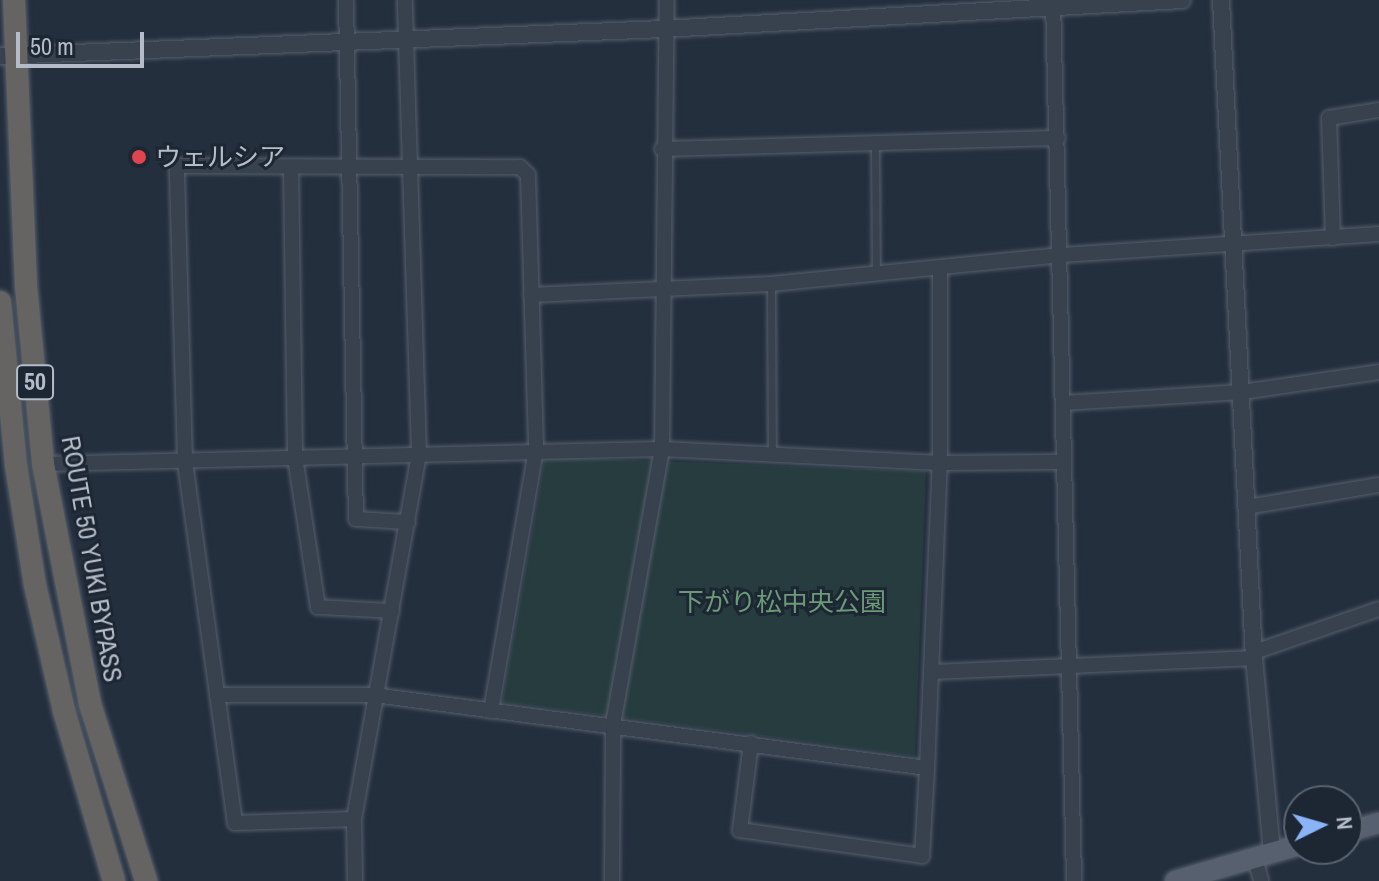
<!DOCTYPE html>
<html>
<head>
<meta charset="utf-8">
<style>
  body { margin:0 }
  #map { position:relative; width:1379px; height:881px; overflow:hidden; background:#242f3e; font-family:"Archivo Narrow","Noto Sans JP",sans-serif }
  div>[style] { position:absolute }
  [style*='--x'] { left:calc(var(--x)*1px); top:calc(var(--y)*1px); width:calc(var(--w)*1px); rotate:calc(var(--a)*1deg) }
  .green>* { inset:0; background:#263c3f }
  .roads { filter:drop-shadow(0 0 2px #565f6c) drop-shadow(0 0 2px #565f6c) }
  .service>* { height:7px; margin:-3.5px; padding:0 3.5px; transform-origin:3.5px; border-radius:3.5px; background:#38414e }
  .minor>* { height:14px; margin:-7px; padding:0 7px; transform-origin:7px; border-radius:7px; background:#38414e }
  .tertiary>* { height:16px; margin:-8px; padding:0 8px; transform-origin:8px; border-radius:8px; background:#38414e }
  .primary>* { height:20px; margin:-10px; padding:0 10px; transform-origin:10px; border-radius:10px; background:#56606e }
  .trunk>* { height:22px; margin:-11px; padding:0 11px; transform-origin:11px; border-radius:11px; background:#656462 }
  .dots>* { width:22px; height:22px; translate:-50% -50%; box-sizing:border-box; border:4px solid #1d2633; border-radius:50% }
  span { translate:-50% -50%; white-space:nowrap; text-align:center; line-height:1.15; -webkit-text-stroke:6px #1d2633; paint-order:stroke }
  .shield-label span { padding:2px 6px; background:#1d2633; border:2px solid; border-radius:6px; -webkit-text-stroke-width:0 }
  .shield-label { font-size:24px; color:#b4bcc9; font-weight:700 }
  .poi-label { font-size:26px; color:#b4bcc9 }
  .left { translate:0 -50%; text-align:left }
  .street-label { font-size:26px; color:#b4bcc9 }
  .park-label { font-size:26px; color:#6b9a76 }
  .north { position:absolute; left:1283px; top:785px; width:80px; height:80px; box-sizing:border-box; background:#1d2633; border:2px solid #59626f; border-radius:50%; rotate:85deg; font-size:22px; font-weight:700; line-height:32px; text-align:center; color:#b4bcc9 }
  .north::after { content:''; display:block; margin:auto; width:28px; height:36px; background:#8ab4f8; clip-path:polygon(50% 0,100% 100%,50% 72%,0 100%) }
  .scale { position:absolute; left:16px; top:32px; width:128px; height:36px; box-sizing:border-box; border:4px solid #b4bcc9; border-top:0; padding-left:10px; font-size:24px; line-height:28px; white-space:nowrap; color:#b4bcc9; -webkit-text-stroke:6px #1d2633; paint-order:stroke }
</style>
</head>
<body>
<div id="map">
  <div class="green">
    <div style="clip-path:polygon(545px 457px,926px 471px,915px 756px,502px 702px)"></div>
  </div>
  <div class="roads">
    <div class="service">
      <div style="--x:875;--y:143;--w:130;--a:89.6"></div>
      <div style="--x:771;--y:284;--w:170;--a:89.7"></div>
    </div>
    <div class="minor">
      <div style="--x:346;--y:0;--w:519;--a:88.9"></div>
      <div style="--x:356;--y:519;--w:52;--a:3.3"></div>
      <div style="--x:1053;--y:0;--w:881;--a:88.63"></div>
      <div style="--x:662;--y:149;--w:396;--a:-1.6"></div>
      <div style="--x:291;--y:167;--w:290;--a:89.2"></div>
      <div style="--x:295;--y:457;--w:152;--a:81.3"></div>
      <div style="--x:318;--y:607;--w:74;--a:3.1"></div>
      <div style="--x:1333;--y:238;--w:120;--a:-91.9"></div>
      <div style="--x:1329;--y:118;--w:51;--a:-9.1"></div>
      <div style="--x:531;--y:295;--w:240;--a:-2.6"></div>
      <div style="--x:771;--y:284;--w:292;--a:-5.7"></div>
      <div style="--x:1062;--y:255;--w:318;--a:-3.8"></div>
      <div style="--x:1063;--y:403;--w:179;--a:-3.5"></div>
      <div style="--x:1242;--y:392;--w:138;--a:-8.3"></div>
      <div style="--x:43;--y:464;--w:619;--a:-1.39"></div>
      <div style="--x:662;--y:449;--w:278;--a:2.9"></div>
      <div style="--x:940;--y:463;--w:124;--a:-0.5"></div>
      <div style="--x:1247;--y:507;--w:134;--a:-9.5"></div>
      <div style="--x:1254;--y:652;--w:132;--a:-19"></div>
      <div style="--x:933;--y:672;--w:321;--a:-2.5"></div>
      <div style="--x:217;--y:695;--w:157;--a:0"></div>
      <div style="--x:374;--y:695;--w:558;--a:7.52"></div>
      <div style="--x:927;--y:768;--w:305;--a:-87.6"></div>
      <div style="--x:940;--y:463;--w:194;--a:-90"></div>
      <div style="--x:751;--y:743;--w:88;--a:97.2"></div>
      <div style="--x:740;--y:830;--w:184;--a:8.1"></div>
      <div style="--x:922;--y:856;--w:88;--a:-86.7"></div>
      <div style="--x:354;--y:819;--w:119;--a:178.1"></div>
      <div style="--x:235;--y:823;--w:365;--a:-97.9"></div>
      <div style="--x:185;--y:461;--w:295;--a:-91.6"></div>
      <div style="--x:177;--y:166;--w:343;--a:0.2"></div>
      <div style="--x:520;--y:167;--w:11;--a:45"></div>
      <div style="--x:528;--y:175;--w:275;--a:88.3"></div>
      <div style="--x:536;--y:450;--w:265;--a:99.8"></div>
      <div style="--x:1255;--y:858;--w:24;--a:75"></div>
      <div style="--x:355;--y:881;--w:62;--a:-90.9"></div>
      <div style="--x:354;--y:819;--w:372;--a:-79.9"></div>
      <div style="--x:419;--y:453;--w:453;--a:-91.8"></div>
      <div style="--x:612;--y:881;--w:157;--a:-89.6"></div>
      <div style="--x:613;--y:724;--w:279;--a:-79.9"></div>
      <div style="--x:662;--y:449;--w:449;--a:-89.4"></div>
    </div>
    <div class="tertiary">
      <div style="--x:1221;--y:0;--w:659;--a:87.13"></div>
      <div style="--x:1254;--y:658;--w:196;--a:84.7"></div>
      <div style="--x:0;--y:56;--w:664;--a:-2.33"></div>
      <div style="--x:663;--y:29;--w:520;--a:-3.2"></div>
    </div>
    <div class="primary">
      <div style="--x:1347;--y:832;--w:33;--a:-16"></div>
      <div style="--x:1175;--y:881;--w:129;--a:-16.2"></div>
    </div>
    <div class="trunk">
      <div style="--x:14;--y:0;--w:286;--a:87.6"></div>
      <div style="--x:26;--y:286;--w:179;--a:84.5"></div>
      <div style="--x:43;--y:464;--w:245;--a:78.9"></div>
      <div style="--x:90;--y:704;--w:186;--a:72.4"></div>
      <div style="--x:0;--y:302;--w:164;--a:84.4"></div>
      <div style="--x:16;--y:465;--w:121;--a:81"></div>
      <div style="--x:35;--y:585;--w:129;--a:77"></div>
      <div style="--x:64;--y:711;--w:177;--a:73.6"></div>
    </div>
  </div>
  <div class="dots">
    <div style="left:139px;top:157px;background:#e0444e"></div>
  </div>
  <div class="shield-label">
    <span style="left:35px;top:382px">50</span>
  </div>
  <div class="poi-label">
    <span class="left" style="left:155px;top:157px">ウェルシア</span>
  </div>
  <div class="street-label">
    <span style="left:92px;top:559px;rotate:80deg">ROUTE 50 YUKI BYPASS</span>
  </div>
  <div class="park-label">
    <span style="left:782px;top:602px">下がり松中央公園</span>
  </div>
  <div class="north">N</div>
  <div class="scale">50 m</div>
</div>
</body>
</html>
